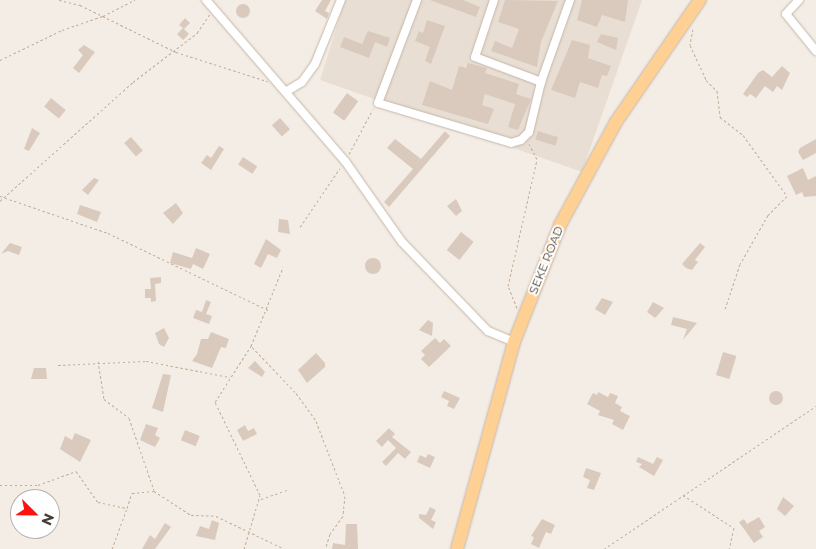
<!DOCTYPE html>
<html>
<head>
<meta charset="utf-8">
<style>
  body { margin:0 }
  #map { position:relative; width:816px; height:549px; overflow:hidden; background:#f4ede5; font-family:Montserrat,sans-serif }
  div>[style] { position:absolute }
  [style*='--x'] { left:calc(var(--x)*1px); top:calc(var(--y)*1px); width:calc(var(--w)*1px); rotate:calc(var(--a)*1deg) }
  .residential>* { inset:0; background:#e9ded3 }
  .building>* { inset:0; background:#dacabd; transform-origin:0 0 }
  .round { border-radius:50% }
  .path>* { height:1px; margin-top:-0.5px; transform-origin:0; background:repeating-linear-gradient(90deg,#c3ad97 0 2.5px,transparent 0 5px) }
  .roads { filter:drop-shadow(0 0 1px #c3b7aa) drop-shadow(0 0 1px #c3b7aa) }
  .street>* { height:8px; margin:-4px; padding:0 4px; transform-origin:4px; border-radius:4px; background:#fff }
  .primary>* { height:12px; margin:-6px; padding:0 6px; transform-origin:6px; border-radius:6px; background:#ffd093 }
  span { translate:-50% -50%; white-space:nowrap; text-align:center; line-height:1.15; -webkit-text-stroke:4px #fff; paint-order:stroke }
  .street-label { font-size:12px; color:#473d34 }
  .north { position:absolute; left:10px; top:489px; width:50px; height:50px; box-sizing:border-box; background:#fff; border:1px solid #b5b1ae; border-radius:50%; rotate:113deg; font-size:14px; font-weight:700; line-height:20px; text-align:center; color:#473d34 }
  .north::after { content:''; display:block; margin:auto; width:18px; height:22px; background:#f11; clip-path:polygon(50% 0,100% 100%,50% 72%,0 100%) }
</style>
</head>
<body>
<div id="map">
  <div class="residential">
    <div style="clip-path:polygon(345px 0,642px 0,582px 172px,320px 80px)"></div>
  </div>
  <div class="building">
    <div style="clip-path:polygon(322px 0,331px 0,325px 11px,329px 13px,327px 19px,315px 11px)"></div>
    <div style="clip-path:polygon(430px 0,463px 0,480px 7px,476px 17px)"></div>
    <div style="clip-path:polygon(505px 0,558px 1px,541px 42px,537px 67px,491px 51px,495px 41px,512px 48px,519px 29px,498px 22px)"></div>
    <div style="clip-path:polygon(582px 0,628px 0,625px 22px,602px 15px,597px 27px,577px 20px)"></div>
    <div class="round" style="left:236px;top:4px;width:14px;height:14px"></div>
    <div style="clip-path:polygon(185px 18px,190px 23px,184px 29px,189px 34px,183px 40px,177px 34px,183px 28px,179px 25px)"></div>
    <div style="clip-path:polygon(427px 20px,445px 26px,431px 64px,425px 61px,430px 47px,415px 41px,419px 31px,423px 33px)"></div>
    <div style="clip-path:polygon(368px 31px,390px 38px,387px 47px,375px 42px,369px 58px,340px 47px,344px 37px,362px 44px)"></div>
    <div style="clip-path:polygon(601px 34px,618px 38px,616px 50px,597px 42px)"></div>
    <div style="clip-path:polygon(572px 40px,590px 45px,588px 58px,611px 66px,607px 76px,602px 75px,598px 88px,580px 82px,575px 98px,551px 90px)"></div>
    <div style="clip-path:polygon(84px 45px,95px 52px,79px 73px,73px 68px,83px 55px,78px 50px)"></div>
    <div style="clip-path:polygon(468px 63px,487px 68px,485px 73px,519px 84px,516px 94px,531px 99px,518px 130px,508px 127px,515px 104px,485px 94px,482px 105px,494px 109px,488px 124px,422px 105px,430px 81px,452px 90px,459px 66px,466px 68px)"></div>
    <div style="clip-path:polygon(782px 66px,790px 73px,782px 90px,777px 86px,773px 92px,765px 86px,756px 98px,750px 94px,747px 97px,743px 94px,758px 73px,763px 70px,772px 77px)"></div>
    <div style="left:347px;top:93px;width:14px;height:24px;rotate:36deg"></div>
    <div style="left:51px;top:98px;width:19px;height:11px;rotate:39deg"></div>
    <div style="left:280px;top:118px;width:15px;height:11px;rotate:48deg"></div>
    <div style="clip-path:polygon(32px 128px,40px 133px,29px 151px,24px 149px)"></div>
    <div style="clip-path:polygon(445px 131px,450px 136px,389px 207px,384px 202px,413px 169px,387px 148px,395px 139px,421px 159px)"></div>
    <div style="left:538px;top:131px;width:21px;height:9px;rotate:17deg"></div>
    <div style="left:131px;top:137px;width:18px;height:9px;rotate:49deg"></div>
    <div style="clip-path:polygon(816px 139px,816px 153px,803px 160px,798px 152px,800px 148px)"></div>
    <div style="clip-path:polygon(219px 146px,224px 149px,211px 170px,201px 163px,207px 155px,211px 158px)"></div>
    <div style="left:243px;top:157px;width:17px;height:9px;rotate:33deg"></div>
    <div style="clip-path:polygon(803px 168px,808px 180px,816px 176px,816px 196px,804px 197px,802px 192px,796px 195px,787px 176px)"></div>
    <div style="clip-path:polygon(94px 178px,99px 180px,88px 195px,82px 190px)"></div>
    <div style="clip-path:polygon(456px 199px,462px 211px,456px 216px,447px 206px)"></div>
    <div style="clip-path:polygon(176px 203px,183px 213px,173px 224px,163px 213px)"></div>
    <div style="clip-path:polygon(80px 205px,101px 212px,97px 222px,77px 214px)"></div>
    <div style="clip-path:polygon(279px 219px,288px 220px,290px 234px,278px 232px)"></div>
    <div style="left:461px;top:232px;width:16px;height:23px;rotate:38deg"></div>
    <div style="clip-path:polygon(266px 239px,281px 250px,277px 258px,268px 254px,261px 268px,254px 264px)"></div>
    <div style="clip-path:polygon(10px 243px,22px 247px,19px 255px,8px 251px,1px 254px)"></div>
    <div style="clip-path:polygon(700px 243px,705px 247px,695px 260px,698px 262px,692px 270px,686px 268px,682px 264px)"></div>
    <div style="clip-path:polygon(196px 248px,210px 254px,203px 269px,193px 264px,191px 269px,170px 263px,173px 252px,192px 258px)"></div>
    <div class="round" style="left:365px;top:258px;width:16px;height:16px"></div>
    <div style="clip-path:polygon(161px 277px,161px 283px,155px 284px,156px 301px,151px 302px,151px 298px,145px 298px,145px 289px,151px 289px,150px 278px)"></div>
    <div style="clip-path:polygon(602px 298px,613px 302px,605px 315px,595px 309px)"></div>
    <div style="clip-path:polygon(206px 300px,211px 302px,206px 314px,212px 316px,209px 324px,193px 318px,196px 310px,202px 312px)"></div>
    <div style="clip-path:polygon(653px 302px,664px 308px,655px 318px,647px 312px)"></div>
    <div style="clip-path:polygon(673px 317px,697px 323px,683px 340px,687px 329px,671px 325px)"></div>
    <div style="clip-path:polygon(428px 320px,433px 323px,432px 336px,419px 330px)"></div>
    <div style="clip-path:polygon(164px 328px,169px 338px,164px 347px,159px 344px,155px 333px)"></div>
    <div style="clip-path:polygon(211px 332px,229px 339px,226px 348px,221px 347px,212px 368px,192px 361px,197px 354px,201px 339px,208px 339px)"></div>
    <div style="clip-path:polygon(435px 338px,440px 343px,444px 339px,451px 346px,429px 367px,421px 359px,425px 355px,421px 351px)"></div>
    <div style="left:723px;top:352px;width:14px;height:24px;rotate:17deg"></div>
    <div style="clip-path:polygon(316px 353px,325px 363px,325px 367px,307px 383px,298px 370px)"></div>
    <div style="clip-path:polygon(255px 361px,265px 372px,262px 377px,248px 368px)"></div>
    <div style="clip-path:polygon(34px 368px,46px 368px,47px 379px,31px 379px)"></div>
    <div style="clip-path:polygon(163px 374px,171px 375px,163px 412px,152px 408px)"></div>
    <div style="clip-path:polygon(444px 391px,460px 398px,454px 409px,447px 406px,449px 401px,441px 397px)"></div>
    <div class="round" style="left:769px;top:391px;width:14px;height:14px"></div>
    <div style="clip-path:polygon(598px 392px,608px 397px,610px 393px,618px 396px,615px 403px,622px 407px,620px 411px,630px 416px,623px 430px,612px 424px,614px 420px,598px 415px,600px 411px,587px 404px,593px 393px,597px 395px)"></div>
    <div style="clip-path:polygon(146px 424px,158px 428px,155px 435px,160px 438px,155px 447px,140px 440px)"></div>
    <div style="clip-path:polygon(245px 425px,248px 431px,254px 428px,257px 434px,243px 441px,237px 430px)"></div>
    <div style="clip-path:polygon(389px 428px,395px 434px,392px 437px,411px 452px,405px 459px,398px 453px,386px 466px,382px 462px,396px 448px,388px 440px,382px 447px,376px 441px)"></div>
    <div style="left:185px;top:430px;width:16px;height:11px;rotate:22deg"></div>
    <div style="clip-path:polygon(75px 433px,91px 440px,80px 462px,60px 449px,65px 436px,72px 440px)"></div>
    <div style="clip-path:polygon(428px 454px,435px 457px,430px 468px,417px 462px,420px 455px,426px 458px)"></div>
    <div style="clip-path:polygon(638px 457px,653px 464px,657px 457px,663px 460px,654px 476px,639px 467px,642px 464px,636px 462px)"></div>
    <div style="clip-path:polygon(586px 468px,601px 473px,594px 490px,587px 488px,590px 480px,583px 477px)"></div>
    <div style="clip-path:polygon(783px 497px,794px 506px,785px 516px,777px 509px)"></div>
    <div style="clip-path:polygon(430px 507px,436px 510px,431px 520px,436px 522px,433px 529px,419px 518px,419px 514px,426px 515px)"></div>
    <div style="clip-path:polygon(759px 517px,765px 527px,759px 531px,763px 537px,754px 543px,739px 522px,744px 519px,747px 524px)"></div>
    <div style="clip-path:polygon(542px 519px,555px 525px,551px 534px,546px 532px,539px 548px,531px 544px,534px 537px,531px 536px)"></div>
    <div style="clip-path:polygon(212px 520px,219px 523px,215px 540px,196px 536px,200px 526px,209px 529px)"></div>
    <div style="clip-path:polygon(165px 523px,171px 527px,155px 549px,142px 549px,150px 535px,155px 539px)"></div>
    <div style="clip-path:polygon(346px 524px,357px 524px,358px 549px,332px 549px,333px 543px,345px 545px)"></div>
  </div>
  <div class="path">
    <div style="--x:59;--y:0;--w:22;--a:13"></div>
    <div style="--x:80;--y:5;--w:107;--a:26.1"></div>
    <div style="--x:176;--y:52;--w:96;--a:17.7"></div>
    <div style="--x:693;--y:29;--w:16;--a:101"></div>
    <div style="--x:690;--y:45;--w:38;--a:65"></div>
    <div style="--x:706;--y:80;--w:16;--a:45"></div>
    <div style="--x:717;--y:91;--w:26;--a:83"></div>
    <div style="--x:720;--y:117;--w:29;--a:38"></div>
    <div style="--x:743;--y:135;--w:75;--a:54.2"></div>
    <div style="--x:787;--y:196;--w:27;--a:135"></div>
    <div style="--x:768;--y:215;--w:56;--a:119.7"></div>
    <div style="--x:740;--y:264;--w:47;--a:108.4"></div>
    <div style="--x:0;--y:60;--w:69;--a:-25.8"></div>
    <div style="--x:62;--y:30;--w:43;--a:-18.9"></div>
    <div style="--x:103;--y:16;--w:36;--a:-27"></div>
    <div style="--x:349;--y:154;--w:51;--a:-61.9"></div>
    <div style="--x:0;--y:196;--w:114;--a:18.9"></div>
    <div style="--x:108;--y:233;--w:178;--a:25.7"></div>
    <div style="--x:0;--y:201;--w:178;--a:-41.8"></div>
    <div style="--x:133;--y:82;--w:81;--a:-37.4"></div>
    <div style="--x:197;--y:33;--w:23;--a:-56"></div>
    <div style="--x:300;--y:227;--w:71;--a:-55.9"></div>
    <div style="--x:517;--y:308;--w:24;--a:-112"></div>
    <div style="--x:508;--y:286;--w:130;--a:-77.1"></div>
    <div style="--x:537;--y:159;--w:17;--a:-118"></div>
    <div style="--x:252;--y:347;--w:64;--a:46.3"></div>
    <div style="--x:296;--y:393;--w:34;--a:54"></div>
    <div style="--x:316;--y:421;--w:80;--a:68.9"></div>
    <div style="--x:345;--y:496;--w:20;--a:96"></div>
    <div style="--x:343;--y:516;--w:22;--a:126"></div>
    <div style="--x:330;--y:534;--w:16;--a:108"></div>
    <div style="--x:98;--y:361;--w:38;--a:81"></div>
    <div style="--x:104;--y:399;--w:31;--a:37"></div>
    <div style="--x:129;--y:418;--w:76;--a:70.9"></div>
    <div style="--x:58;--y:365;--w:88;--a:-2.6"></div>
    <div style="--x:146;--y:361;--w:85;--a:10.9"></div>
    <div style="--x:0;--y:485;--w:38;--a:0"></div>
    <div style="--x:38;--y:485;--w:40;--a:-20.2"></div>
    <div style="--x:76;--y:471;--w:38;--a:55"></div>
    <div style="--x:98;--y:502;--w:30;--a:12"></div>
    <div style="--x:127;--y:508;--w:16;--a:-72"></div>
    <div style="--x:132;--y:493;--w:22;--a:-5"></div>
    <div style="--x:154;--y:491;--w:44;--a:33"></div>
    <div style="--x:191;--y:515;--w:25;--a:2"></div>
    <div style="--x:216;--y:516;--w:76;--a:25.6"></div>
    <div style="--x:683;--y:495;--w:61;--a:32.9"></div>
    <div style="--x:734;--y:528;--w:22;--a:103"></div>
    <div style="--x:261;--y:499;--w:28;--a:-19"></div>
    <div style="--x:112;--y:549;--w:44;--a:-69.9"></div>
    <div style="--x:244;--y:549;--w:56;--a:-73.5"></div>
    <div style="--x:260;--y:495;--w:103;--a:-115.8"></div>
    <div style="--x:215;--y:402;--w:67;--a:-57.3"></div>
    <div style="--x:251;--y:346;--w:85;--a:-67.9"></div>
    <div style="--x:604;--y:549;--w:256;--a:-34"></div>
  </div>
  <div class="roads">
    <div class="street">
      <div style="--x:206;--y:0;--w:213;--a:49.2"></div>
      <div style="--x:345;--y:161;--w:99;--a:54.9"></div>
      <div style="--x:402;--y:242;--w:124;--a:46"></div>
      <div style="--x:488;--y:331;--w:28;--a:23"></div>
      <div style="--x:417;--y:0;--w:110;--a:110.7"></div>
      <div style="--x:378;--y:103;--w:139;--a:16.7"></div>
      <div style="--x:511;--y:143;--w:10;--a:-17"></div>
      <div style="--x:521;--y:140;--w:11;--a:-45"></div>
      <div style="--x:529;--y:132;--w:51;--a:-76.5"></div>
      <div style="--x:541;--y:82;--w:87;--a:-70.5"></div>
      <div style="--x:494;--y:0;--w:60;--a:108.4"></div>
      <div style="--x:475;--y:57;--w:71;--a:20.7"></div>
      <div style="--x:799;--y:0;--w:19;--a:133"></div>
      <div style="--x:786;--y:14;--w:48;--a:51"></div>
      <div style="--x:287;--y:91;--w:17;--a:-31"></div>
      <div style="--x:302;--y:82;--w:22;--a:-54"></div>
      <div style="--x:315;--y:64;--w:69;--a:-67.9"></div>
    </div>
    <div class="primary">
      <div style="--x:457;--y:549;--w:215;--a:-74.6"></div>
      <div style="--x:514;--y:342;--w:126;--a:-68.5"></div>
      <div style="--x:560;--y:225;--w:117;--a:-61.5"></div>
      <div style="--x:616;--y:122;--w:148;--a:-55.5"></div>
    </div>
  </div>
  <div class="street-label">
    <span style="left:546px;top:260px;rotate:-68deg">SEKE ROAD</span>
  </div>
  <div class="north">N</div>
</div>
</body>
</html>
